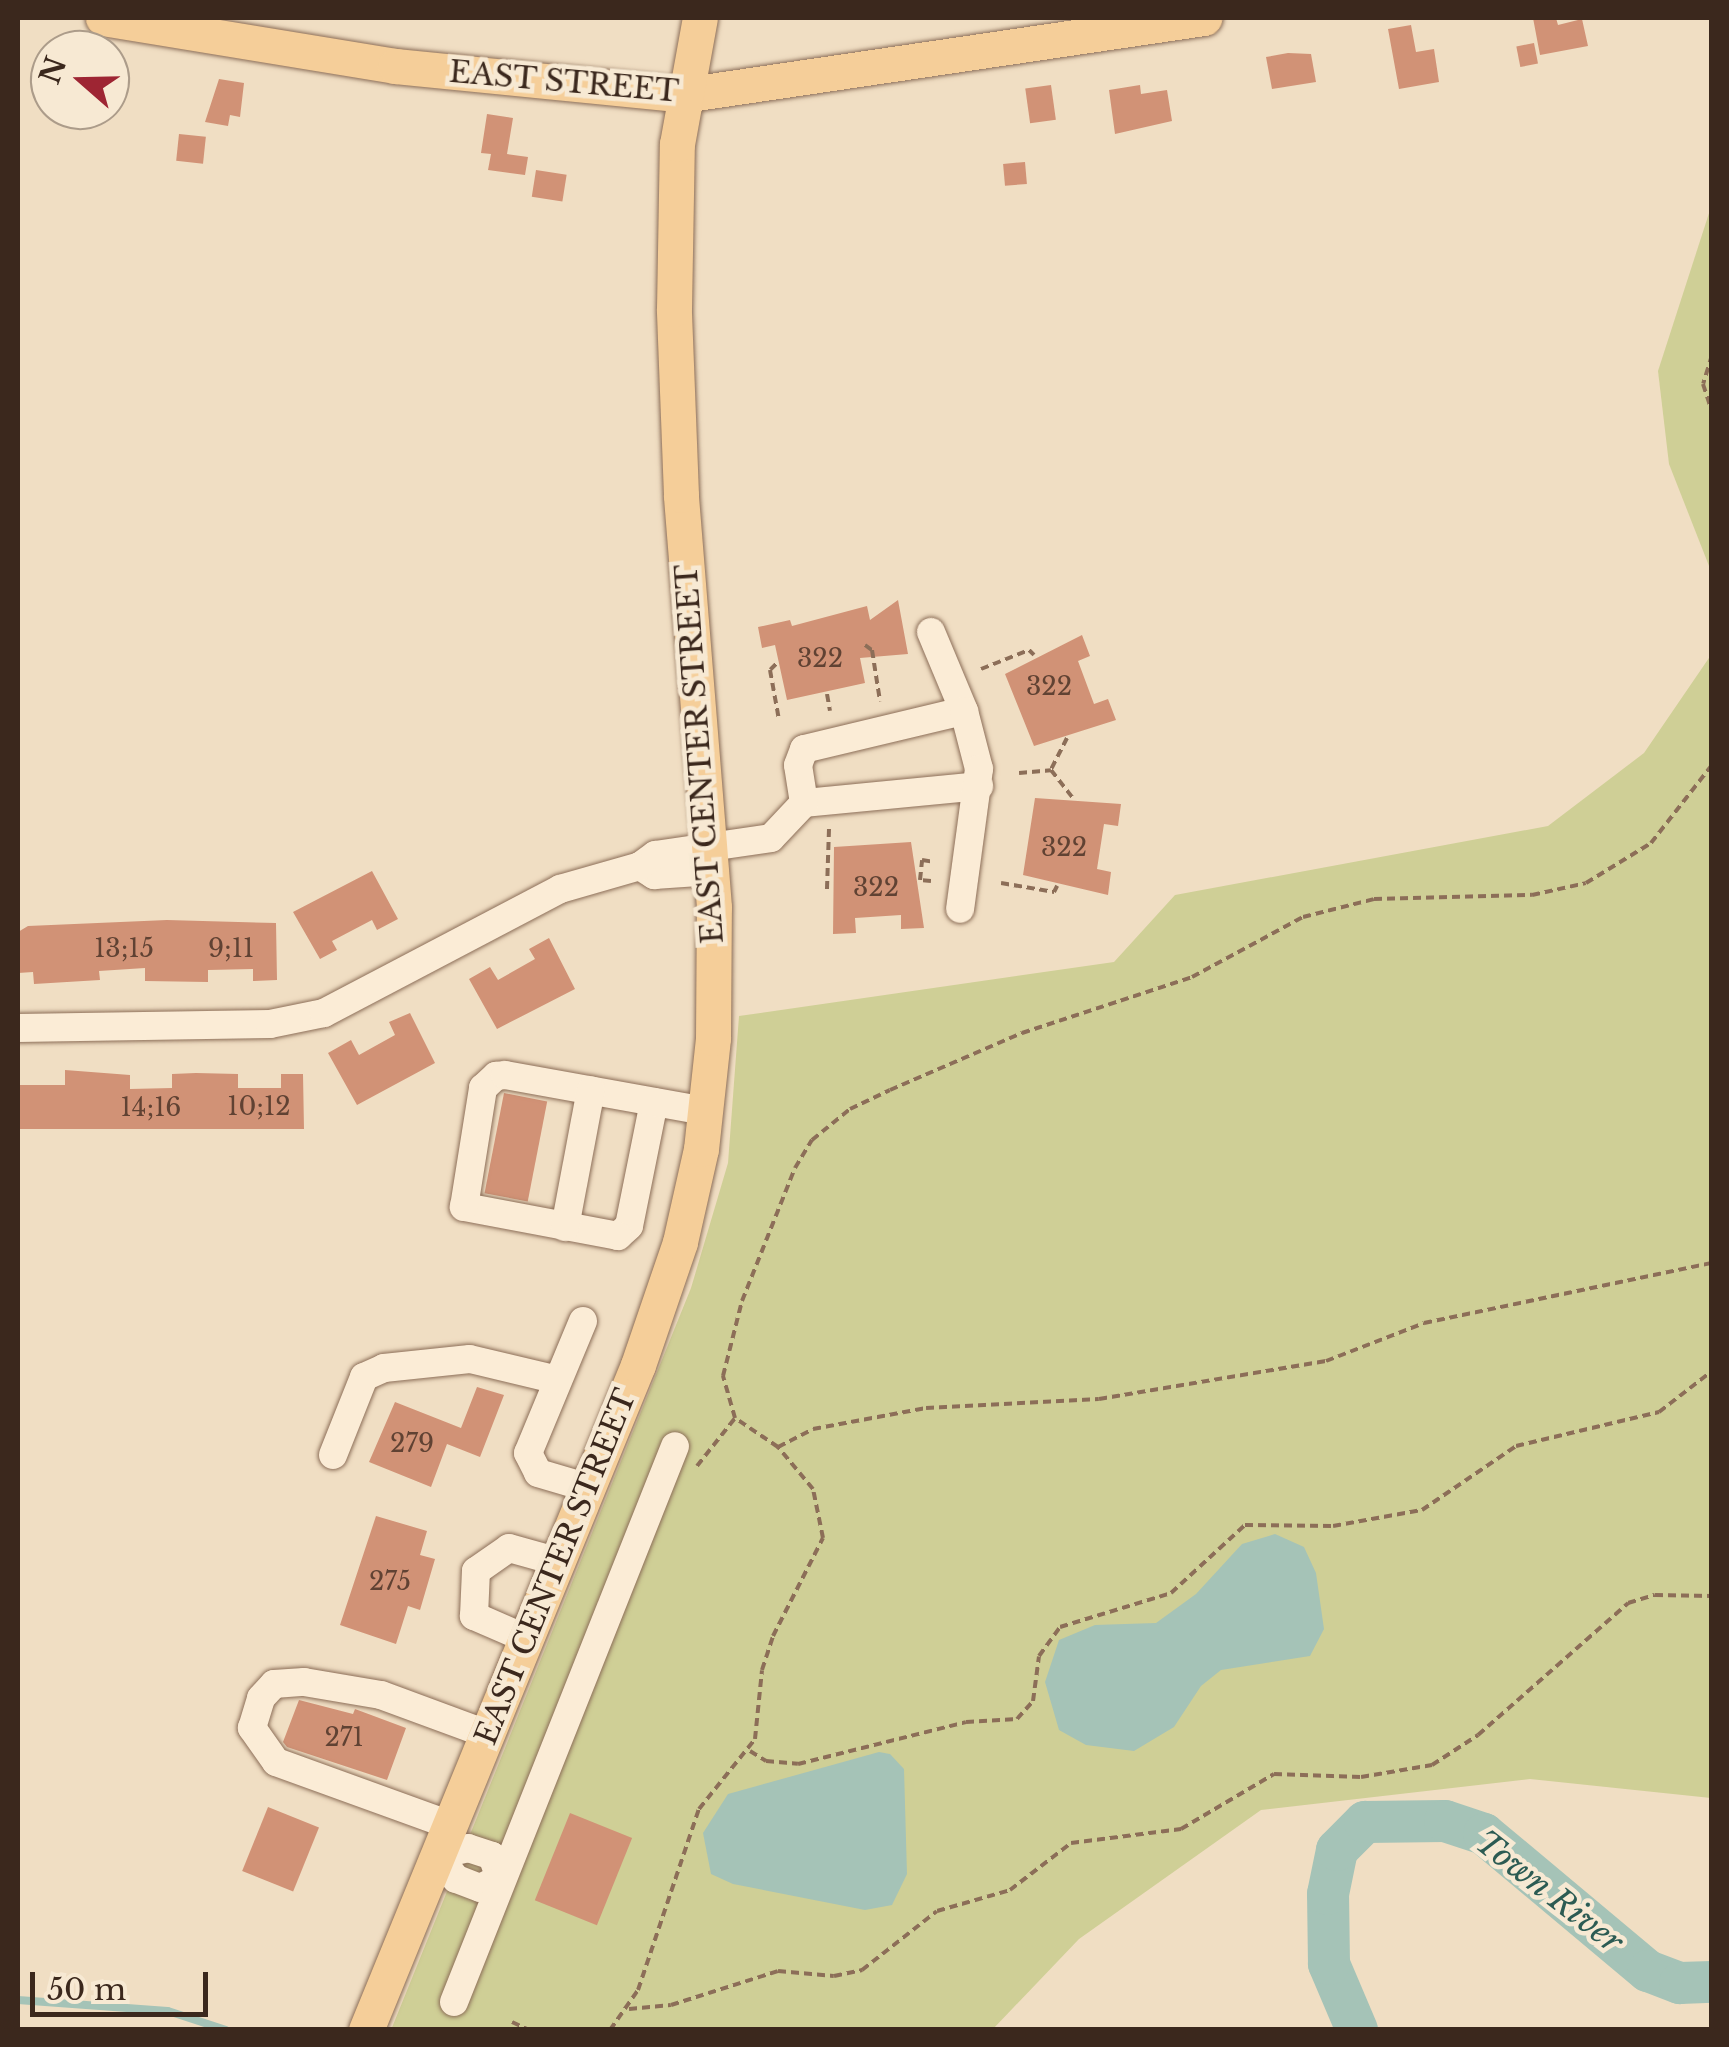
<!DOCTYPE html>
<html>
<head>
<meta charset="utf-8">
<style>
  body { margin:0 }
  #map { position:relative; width:1729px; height:2047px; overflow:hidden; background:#f0dec3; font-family:"Libre Baskerville",serif }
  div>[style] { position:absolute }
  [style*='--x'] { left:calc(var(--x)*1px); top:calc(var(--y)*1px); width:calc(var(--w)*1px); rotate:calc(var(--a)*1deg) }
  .green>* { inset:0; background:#cfcf96 }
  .water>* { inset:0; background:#a5c3b7 }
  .stream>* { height:8px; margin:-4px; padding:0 4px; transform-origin:4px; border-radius:4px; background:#a5c3b7 }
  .river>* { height:42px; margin:-21px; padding:0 21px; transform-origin:21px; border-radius:21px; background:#a5c3b7 }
  .building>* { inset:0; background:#d19276; transform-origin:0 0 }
  .path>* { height:4px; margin-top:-2px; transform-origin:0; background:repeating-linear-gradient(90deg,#8c6e58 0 8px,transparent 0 13px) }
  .roads { filter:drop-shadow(0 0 2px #8c6e58) drop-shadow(0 0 2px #8c6e58) }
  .minor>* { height:28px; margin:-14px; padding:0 14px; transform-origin:14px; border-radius:14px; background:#fbecd6 }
  .major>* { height:35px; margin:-17.5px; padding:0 17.5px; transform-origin:17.5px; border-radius:17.5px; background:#f5ce99 }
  span { translate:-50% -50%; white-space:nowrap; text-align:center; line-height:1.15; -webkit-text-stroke:9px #f7e9d3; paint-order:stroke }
  .number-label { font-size:25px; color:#604233 }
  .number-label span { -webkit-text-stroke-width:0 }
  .street-label { font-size:30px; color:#3b281d }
  .water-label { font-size:32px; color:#2c5b53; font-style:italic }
  .frame { position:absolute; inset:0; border:20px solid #3b281d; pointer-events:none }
  .north { position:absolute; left:30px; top:30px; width:100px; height:100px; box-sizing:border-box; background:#f7e9d3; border:2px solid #ac9c8a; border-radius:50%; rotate:290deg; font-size:28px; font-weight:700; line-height:40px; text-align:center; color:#3b281d }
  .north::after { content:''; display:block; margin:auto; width:35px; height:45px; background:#9e2533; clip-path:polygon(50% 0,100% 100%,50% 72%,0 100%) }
  .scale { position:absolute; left:30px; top:1972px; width:178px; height:45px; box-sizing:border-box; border:5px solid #3b281d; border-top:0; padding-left:12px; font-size:30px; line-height:35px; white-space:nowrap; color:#3b281d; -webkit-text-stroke:8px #f7e9d3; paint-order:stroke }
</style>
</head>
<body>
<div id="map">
  <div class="green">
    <div style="clip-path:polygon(1711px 207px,1711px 571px,1669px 464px,1658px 371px)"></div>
    <div style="clip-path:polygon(1711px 655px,1711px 1798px,1530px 1779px,1261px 1810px,1079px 1939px,993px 2029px,391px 2030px,691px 1288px,728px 1163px,739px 1016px,1114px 962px,1175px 895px,1548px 826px,1644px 753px)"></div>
  </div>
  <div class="water">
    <div style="clip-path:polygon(1275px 1534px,1304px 1547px,1316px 1573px,1324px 1629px,1310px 1656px,1221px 1670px,1201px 1686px,1174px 1727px,1134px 1751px,1086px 1745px,1059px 1730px,1045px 1682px,1059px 1640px,1095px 1625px,1156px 1623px,1196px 1594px,1242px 1544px)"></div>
    <div style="clip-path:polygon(879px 1752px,890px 1754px,904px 1769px,907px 1874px,892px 1905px,865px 1910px,733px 1884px,711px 1874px,703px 1833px,728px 1794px)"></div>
  </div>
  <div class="stream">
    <div style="--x:18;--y:2000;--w:150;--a:4.2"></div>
    <div style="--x:168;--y:2011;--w:61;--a:18.1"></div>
  </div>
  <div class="river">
    <div style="--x:1357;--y:2030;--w:72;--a:-113"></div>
    <div style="--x:1329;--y:1964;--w:70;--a:-90.8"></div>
    <div style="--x:1328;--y:1894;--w:45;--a:-78.4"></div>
    <div style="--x:1337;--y:1850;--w:40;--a:-45"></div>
    <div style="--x:1365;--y:1822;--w:80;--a:-0.7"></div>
    <div style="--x:1445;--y:1821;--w:41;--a:18.4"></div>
    <div style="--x:1484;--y:1834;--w:214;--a:39.9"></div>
    <div style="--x:1648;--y:1971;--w:34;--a:21"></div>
    <div style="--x:1680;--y:1983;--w:32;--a:-2"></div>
  </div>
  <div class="building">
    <div style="clip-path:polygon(1533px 18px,1556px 18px,1558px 25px,1582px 19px,1588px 46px,1540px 55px)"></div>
    <div style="clip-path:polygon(1411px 25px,1416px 52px,1434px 49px,1439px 82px,1399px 89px,1388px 29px)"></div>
    <div style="left:1534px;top:43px;width:21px;height:18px;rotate:79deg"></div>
    <div style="clip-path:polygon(1288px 53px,1311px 54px,1316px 82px,1272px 89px,1266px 57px)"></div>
    <div style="clip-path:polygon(219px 79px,244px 83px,240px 117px,230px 115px,228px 126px,205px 122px)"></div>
    <div style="left:1051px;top:85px;width:35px;height:26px;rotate:82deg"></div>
    <div style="clip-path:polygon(1140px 85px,1141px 94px,1167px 90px,1172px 121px,1115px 134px,1109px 90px)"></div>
    <div style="clip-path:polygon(487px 114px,513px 118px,507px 154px,528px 157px,525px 175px,488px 170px,491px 154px,481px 153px)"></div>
    <div style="left:179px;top:134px;width:27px;height:27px;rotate:6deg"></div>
    <div style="left:1025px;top:162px;width:22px;height:22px;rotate:85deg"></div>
    <div style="left:536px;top:170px;width:31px;height:27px;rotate:9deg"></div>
    <div style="clip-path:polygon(898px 600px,908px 654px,860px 658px,865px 683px,787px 700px,775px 645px,762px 648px,758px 627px,790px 620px,792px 626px,867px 606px,870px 620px)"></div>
    <div style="clip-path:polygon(1082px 635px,1090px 656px,1078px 661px,1094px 704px,1108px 699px,1116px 720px,1034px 746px,1005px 674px)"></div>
    <div style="clip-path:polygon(1035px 798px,1121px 804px,1118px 826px,1104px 824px,1097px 869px,1111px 872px,1108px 895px,1023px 875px)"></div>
    <div style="clip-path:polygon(911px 842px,924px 928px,901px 929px,901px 915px,855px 918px,856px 933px,833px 934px,834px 847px)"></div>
    <div style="clip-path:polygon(372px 871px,398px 919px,377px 930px,372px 920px,332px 941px,337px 950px,320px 959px,293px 912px)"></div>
    <div style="clip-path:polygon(167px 920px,276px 923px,277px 980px,253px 981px,253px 969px,208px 970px,208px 982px,145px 981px,145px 968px,99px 971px,100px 980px,34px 984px,33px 972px,18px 973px,18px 932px,28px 926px)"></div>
    <div style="clip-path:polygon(549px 938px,575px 989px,497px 1029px,469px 979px,490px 967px,498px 980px,535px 959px,529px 949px)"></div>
    <div style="clip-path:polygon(410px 1013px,435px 1063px,357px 1105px,328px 1053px,351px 1040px,359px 1055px,395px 1035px,389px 1022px)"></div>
    <div style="clip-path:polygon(65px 1070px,130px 1075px,130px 1089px,172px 1088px,172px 1074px,196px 1073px,238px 1074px,238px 1088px,281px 1088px,281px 1074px,303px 1074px,304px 1129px,18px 1129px,18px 1085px,65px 1085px)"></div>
    <div style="left:504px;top:1093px;width:44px;height:102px;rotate:11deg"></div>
    <div style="clip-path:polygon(477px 1387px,504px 1395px,480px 1457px,447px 1444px,431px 1487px,369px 1462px,395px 1402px,461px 1428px)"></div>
    <div style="clip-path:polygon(376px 1516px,427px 1531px,420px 1555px,435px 1559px,420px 1610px,408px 1606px,396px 1644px,340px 1625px)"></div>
    <div style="clip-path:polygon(299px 1700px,353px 1714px,355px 1709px,406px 1728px,387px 1780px,287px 1747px,283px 1742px)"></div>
    <div style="left:268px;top:1807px;width:55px;height:69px;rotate:22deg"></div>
    <div style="left:570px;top:1813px;width:67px;height:94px;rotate:22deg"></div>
  </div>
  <div class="path">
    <div style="--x:1712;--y:355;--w:30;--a:107"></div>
    <div style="--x:1703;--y:384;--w:29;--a:72"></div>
    <div style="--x:865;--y:645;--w:9;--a:36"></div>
    <div style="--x:872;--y:650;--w:52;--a:81.1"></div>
    <div style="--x:776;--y:664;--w:8;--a:135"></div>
    <div style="--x:770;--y:670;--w:51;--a:79.8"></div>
    <div style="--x:981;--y:669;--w:52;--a:-21.6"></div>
    <div style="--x:1029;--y:650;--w:7;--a:45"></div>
    <div style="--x:827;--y:694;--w:17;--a:80"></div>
    <div style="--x:1067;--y:738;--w:36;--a:117"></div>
    <div style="--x:1051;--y:770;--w:36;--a:52"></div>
    <div style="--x:1019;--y:773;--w:32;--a:-5"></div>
    <div style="--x:931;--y:881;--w:11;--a:-175"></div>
    <div style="--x:920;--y:880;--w:20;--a:-84"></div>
    <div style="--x:922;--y:860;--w:12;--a:9"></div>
    <div style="--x:1001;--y:883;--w:54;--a:9.6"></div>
    <div style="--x:1054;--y:892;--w:7;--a:-63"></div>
    <div style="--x:827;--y:889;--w:60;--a:-88.1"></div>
    <div style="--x:778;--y:1447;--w:39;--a:-27"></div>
    <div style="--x:813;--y:1429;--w:115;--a:-10.5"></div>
    <div style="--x:926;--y:1408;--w:173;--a:-3"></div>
    <div style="--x:1099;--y:1399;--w:230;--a:-9.5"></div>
    <div style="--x:1326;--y:1361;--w:105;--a:-21.2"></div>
    <div style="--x:1424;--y:1323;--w:294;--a:-11.8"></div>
    <div style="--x:697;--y:1466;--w:61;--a:-51.6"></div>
    <div style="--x:750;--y:1751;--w:19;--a:32"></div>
    <div style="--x:766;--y:1761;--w:32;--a:5"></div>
    <div style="--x:798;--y:1764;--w:173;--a:-14"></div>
    <div style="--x:966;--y:1722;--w:51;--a:-3.4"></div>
    <div style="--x:1017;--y:1719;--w:24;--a:-48"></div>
    <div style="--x:1033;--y:1701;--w:45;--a:-82.4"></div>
    <div style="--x:1039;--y:1656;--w:36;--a:-54"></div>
    <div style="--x:1060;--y:1627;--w:116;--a:-17"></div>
    <div style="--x:1171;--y:1593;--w:100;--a:-42.6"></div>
    <div style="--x:1245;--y:1525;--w:88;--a:0.7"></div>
    <div style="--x:1333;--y:1526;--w:90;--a:-10.2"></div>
    <div style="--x:1422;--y:1510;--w:114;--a:-34.2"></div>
    <div style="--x:1516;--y:1446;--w:147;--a:-13.4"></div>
    <div style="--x:1659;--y:1412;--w:67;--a:-37.7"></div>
    <div style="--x:629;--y:2009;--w:42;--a:-5.4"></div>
    <div style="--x:671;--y:2005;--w:112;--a:-17.6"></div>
    <div style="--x:778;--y:1971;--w:56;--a:5.1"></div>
    <div style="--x:834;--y:1976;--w:29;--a:-12"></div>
    <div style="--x:862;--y:1970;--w:95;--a:-38.2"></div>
    <div style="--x:937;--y:1911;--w:76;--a:-16"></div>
    <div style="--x:1010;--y:1890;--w:77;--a:-37.6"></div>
    <div style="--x:1071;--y:1843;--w:111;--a:-7.3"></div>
    <div style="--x:1181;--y:1829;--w:108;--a:-30.6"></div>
    <div style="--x:1274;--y:1774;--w:87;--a:2"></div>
    <div style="--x:1361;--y:1777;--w:72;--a:-9.6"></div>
    <div style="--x:1432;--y:1765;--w:55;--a:-33.1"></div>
    <div style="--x:1478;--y:1735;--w:200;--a:-41.3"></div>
    <div style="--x:1628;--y:1603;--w:28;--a:-17"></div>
    <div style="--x:1655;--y:1595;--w:57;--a:1"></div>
    <div style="--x:512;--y:2022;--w:19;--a:25"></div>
    <div style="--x:610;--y:2030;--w:49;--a:-55"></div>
    <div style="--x:638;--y:1990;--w:191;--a:-71.4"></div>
    <div style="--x:699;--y:1809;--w:90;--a:-51.3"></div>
    <div style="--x:755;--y:1739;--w:69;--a:-84.2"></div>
    <div style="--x:762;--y:1670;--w:36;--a:-72"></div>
    <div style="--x:773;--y:1636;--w:110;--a:-63"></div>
    <div style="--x:823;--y:1538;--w:50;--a:-101.5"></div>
    <div style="--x:813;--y:1489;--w:55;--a:-129.8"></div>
    <div style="--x:778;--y:1447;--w:52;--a:-146"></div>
    <div style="--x:735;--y:1418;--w:44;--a:-105.9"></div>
    <div style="--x:723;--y:1376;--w:77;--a:-75.8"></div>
    <div style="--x:742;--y:1301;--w:143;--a:-68.3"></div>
    <div style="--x:795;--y:1168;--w:33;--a:-59"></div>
    <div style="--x:812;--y:1140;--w:49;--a:-39.2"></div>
    <div style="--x:850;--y:1109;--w:44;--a:-25.4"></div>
    <div style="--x:890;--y:1090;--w:144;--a:-23.4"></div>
    <div style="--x:1022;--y:1033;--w:179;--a:-18.2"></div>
    <div style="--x:1192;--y:977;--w:126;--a:-28.4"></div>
    <div style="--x:1303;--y:917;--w:73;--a:-14.2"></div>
    <div style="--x:1374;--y:899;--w:158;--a:-1.5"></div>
    <div style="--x:1532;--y:895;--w:55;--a:-12.5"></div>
    <div style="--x:1586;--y:883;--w:76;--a:-31.6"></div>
    <div style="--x:1651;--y:843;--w:99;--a:-52"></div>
  </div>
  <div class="roads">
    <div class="minor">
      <div style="--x:931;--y:632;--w:86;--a:67.3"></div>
      <div style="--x:804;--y:803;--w:176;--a:-5.5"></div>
      <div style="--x:640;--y:866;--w:17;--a:33"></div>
      <div style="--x:654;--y:875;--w:59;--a:-3.9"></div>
      <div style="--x:18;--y:1028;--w:252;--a:-0.9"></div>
      <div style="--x:270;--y:1024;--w:55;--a:-11.5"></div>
      <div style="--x:324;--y:1013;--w:267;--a:-27.7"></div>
      <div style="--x:560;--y:889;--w:83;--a:-16"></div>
      <div style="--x:640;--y:866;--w:19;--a:-36"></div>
      <div style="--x:655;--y:855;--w:117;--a:-8.3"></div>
      <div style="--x:771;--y:838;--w:48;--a:-46.7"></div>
      <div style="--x:804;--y:803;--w:38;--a:-99"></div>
      <div style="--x:798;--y:765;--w:17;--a:-69"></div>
      <div style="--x:804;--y:749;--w:164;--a:-13.4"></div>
      <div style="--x:964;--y:711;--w:60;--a:75.5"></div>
      <div style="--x:979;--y:769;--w:141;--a:97.7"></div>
      <div style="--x:654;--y:1102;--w:126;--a:101.4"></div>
      <div style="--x:629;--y:1226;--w:15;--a:138"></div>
      <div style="--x:618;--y:1236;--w:157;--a:-169.3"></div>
      <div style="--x:464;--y:1207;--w:121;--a:-80.9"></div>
      <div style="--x:483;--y:1088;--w:18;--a:-43"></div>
      <div style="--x:496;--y:1076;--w:9;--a:-6"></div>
      <div style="--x:505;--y:1075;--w:204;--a:10.2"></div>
      <div style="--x:565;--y:1227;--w:139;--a:-79.3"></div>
      <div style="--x:583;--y:1321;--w:143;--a:112.6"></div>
      <div style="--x:528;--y:1453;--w:22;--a:63"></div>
      <div style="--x:538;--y:1473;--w:53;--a:16.4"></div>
      <div style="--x:333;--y:1455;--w:84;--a:-68.3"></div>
      <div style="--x:364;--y:1377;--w:22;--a:-24"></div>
      <div style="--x:384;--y:1368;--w:86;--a:-6"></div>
      <div style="--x:470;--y:1359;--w:90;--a:13.4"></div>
      <div style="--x:527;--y:1639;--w:58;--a:-156.5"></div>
      <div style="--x:474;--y:1616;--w:45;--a:-87.5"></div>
      <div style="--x:476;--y:1571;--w:40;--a:-34.9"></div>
      <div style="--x:509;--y:1548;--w:52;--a:15.6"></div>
      <div style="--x:450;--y:1825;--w:185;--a:-160.1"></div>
      <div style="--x:276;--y:1762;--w:42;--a:-125.2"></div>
      <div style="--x:252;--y:1728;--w:31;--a:-73"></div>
      <div style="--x:261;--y:1698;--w:19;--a:-47"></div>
      <div style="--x:274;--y:1684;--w:30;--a:-4"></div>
      <div style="--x:304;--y:1682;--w:78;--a:9.6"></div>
      <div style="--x:381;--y:1695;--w:113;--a:20.2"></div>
      <div style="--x:468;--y:1848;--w:25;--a:18"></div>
      <div style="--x:492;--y:1856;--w:23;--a:70"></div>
      <div style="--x:500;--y:1878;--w:22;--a:153"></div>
      <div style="--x:480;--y:1888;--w:26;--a:-159"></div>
      <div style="--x:456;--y:1879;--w:30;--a:-127"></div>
      <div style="--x:438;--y:1855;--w:31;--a:-13"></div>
      <div style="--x:454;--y:2002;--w:598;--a:-68.32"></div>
    </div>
    <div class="major">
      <div style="--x:103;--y:18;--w:296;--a:9.3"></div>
      <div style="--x:395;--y:66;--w:289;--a:5.7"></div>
      <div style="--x:683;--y:95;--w:527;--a:-8.41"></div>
      <div style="--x:366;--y:2030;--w:718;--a:-67.75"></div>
      <div style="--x:638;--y:1365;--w:130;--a:-71.1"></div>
      <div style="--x:680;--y:1242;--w:95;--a:-77.3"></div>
      <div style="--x:701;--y:1149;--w:112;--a:-83.8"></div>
      <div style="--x:713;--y:1038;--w:131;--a:-89.6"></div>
      <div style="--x:714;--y:907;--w:413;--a:-94.6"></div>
      <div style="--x:681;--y:495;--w:186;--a:-92.2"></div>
      <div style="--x:674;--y:309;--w:165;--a:-89"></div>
      <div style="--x:677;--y:144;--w:128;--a:-79.7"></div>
    </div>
  </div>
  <div class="number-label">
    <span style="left:820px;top:659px">322</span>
    <span style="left:1049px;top:687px">322</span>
    <span style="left:1064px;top:848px">322</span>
    <span style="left:876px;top:888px">322</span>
    <span style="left:124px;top:949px">13;15</span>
    <span style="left:231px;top:949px">9;11</span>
    <span style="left:259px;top:1107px">10;12</span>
    <span style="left:151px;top:1108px">14;16</span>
    <span style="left:412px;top:1444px">279</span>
    <span style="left:390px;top:1582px">275</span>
    <span style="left:344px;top:1738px">271</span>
  </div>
  <div class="street-label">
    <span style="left:564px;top:82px;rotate:5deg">EAST STREET</span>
    <span style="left:700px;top:754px;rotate:-94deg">EAST CENTER STREET</span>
    <span style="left:556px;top:1567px;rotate:-68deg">EAST CENTER STREET</span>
  </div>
  <div class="water-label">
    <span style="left:1549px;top:1892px;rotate:38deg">Town River</span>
  </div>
  <div class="frame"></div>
  <div class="north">N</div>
  <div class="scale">50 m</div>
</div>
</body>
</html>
